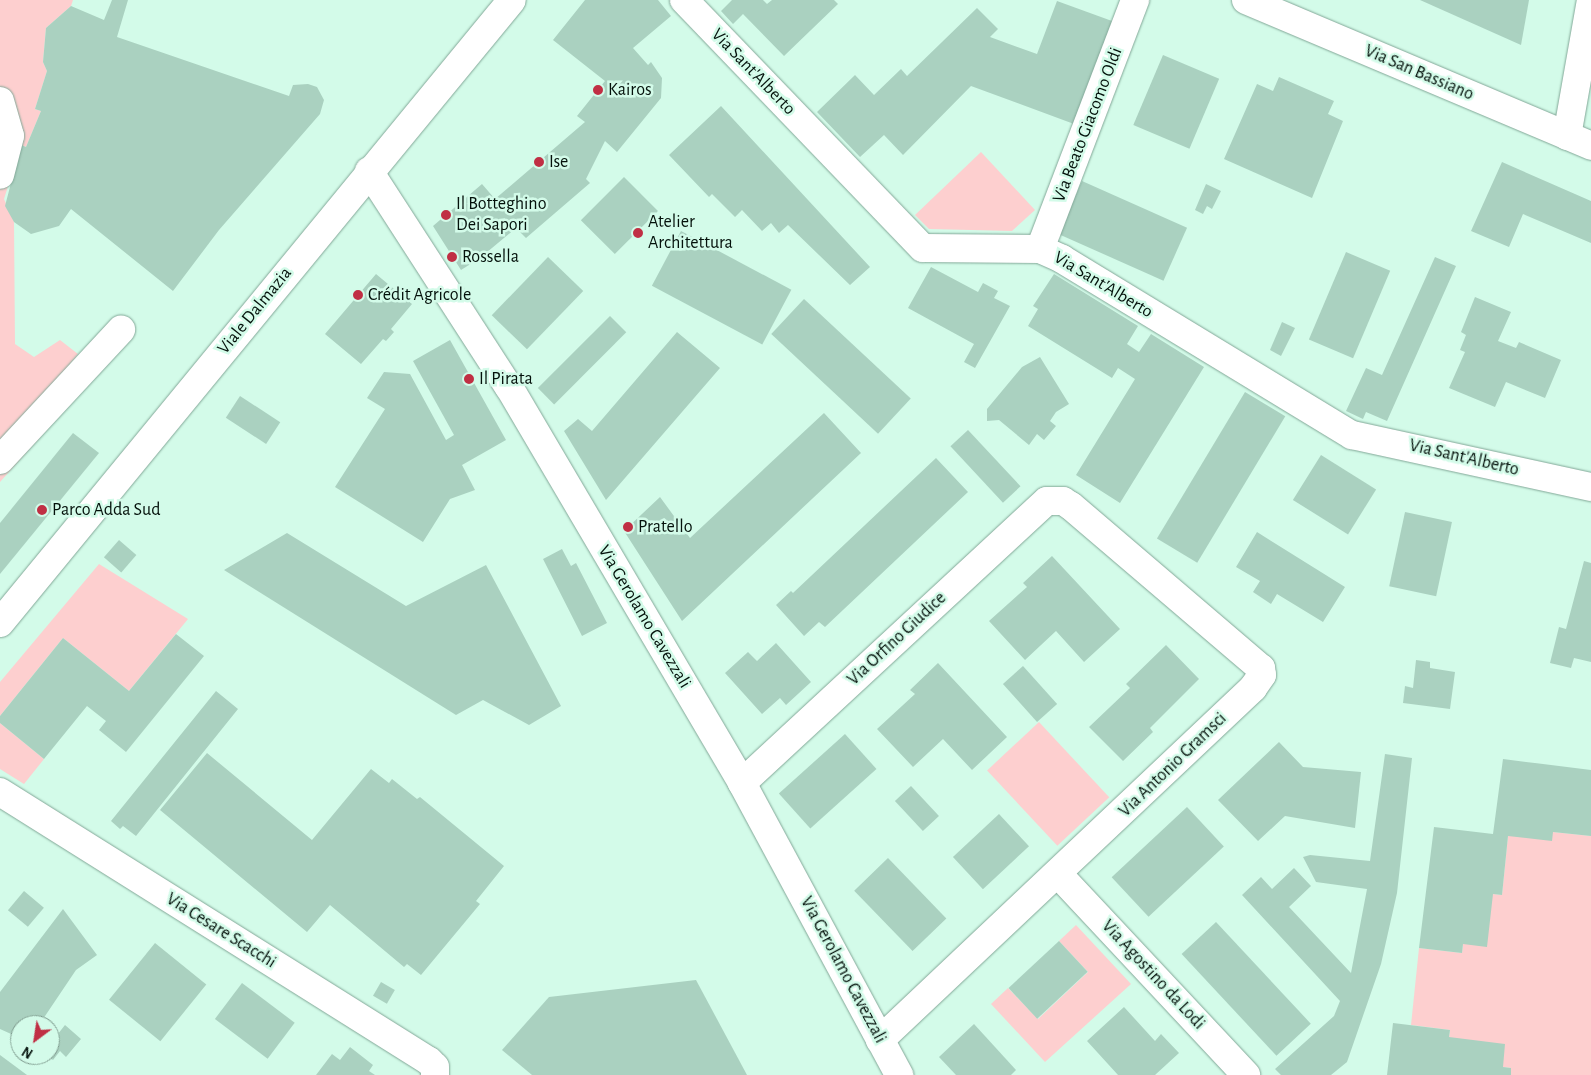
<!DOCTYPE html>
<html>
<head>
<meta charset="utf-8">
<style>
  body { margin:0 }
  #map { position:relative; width:1591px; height:1075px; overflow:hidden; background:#d3fbe9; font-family:"Alegreya Sans",sans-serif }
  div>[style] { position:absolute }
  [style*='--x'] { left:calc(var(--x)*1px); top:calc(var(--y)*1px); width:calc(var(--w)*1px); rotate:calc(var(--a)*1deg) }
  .green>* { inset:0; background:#fdcfcf; transform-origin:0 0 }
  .building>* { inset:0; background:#aad1c0; transform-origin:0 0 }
  .roads { filter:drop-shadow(0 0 1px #82a797) drop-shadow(0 0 1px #82a797) }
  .minor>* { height:28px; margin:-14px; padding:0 14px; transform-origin:14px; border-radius:14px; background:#fff }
  .dots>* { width:14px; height:14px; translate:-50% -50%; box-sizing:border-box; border:2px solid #d3fbe9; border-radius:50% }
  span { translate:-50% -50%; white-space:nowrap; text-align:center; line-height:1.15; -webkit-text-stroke:5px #d3fbe9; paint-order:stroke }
  .street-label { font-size:18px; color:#04110b }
  .poi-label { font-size:18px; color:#04110b }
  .left { translate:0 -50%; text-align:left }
  .north { position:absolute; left:10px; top:1015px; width:50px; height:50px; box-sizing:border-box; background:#d3fbe9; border:1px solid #809d90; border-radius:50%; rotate:211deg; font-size:14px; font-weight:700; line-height:20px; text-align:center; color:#04110b }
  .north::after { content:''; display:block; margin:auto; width:18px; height:22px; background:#c02f44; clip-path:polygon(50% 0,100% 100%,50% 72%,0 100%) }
</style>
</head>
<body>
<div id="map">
  <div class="green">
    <div style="clip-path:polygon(0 0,73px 0,71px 6px,46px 28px,43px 62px,47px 71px,35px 109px,41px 111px,26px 147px,21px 145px,4px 199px,14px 222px,15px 344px,34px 357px,60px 340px,78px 354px,37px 405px,54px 422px,0 482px)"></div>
    <div style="clip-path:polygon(981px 152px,1035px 210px,1012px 231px,929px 229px,915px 215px)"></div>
    <div style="clip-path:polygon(99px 564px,188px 619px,129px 691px,63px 638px,0 716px,0 682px)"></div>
    <div style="left:1039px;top:722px;width:103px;height:71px;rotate:47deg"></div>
    <div style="clip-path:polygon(0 723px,44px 759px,24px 784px,0 769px)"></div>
    <div style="clip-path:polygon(1553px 832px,1591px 836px,1591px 1075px,1511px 1075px,1511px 1068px,1503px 1067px,1449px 1037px,1450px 1030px,1411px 1025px,1419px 948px,1462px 953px,1463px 944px,1493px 894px,1502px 895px,1508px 836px)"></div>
    <div style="clip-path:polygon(1076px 925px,1131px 984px,1045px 1062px,991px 1004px,1008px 988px,1038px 1019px,1088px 972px,1059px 941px)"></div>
  </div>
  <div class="building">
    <div style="clip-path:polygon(112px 0,128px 0,117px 37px,289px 96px,293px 85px,308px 84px,317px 87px,324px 100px,320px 114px,219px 230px,173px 291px,71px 209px,59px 226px,31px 234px,14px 222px,5px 206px,21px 145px,26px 147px,41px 111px,35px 109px,47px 71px,43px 62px,46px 28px,71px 6px,104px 20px)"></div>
    <div style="clip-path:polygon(585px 0,658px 0,671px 16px,633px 48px,648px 65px,651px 62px,662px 78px,661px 98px,617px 152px,605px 141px,586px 179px,590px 183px,526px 238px,516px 228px,480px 258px,461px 270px,433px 226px,482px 184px,495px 199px,585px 122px,577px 116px,605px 81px,553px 40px)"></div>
    <div style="clip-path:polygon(732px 0,763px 0,767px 4px,772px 0,834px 0,838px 4px,784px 56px,743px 14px,733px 24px,721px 11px)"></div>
    <div style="clip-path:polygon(1420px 0,1529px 0,1521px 45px)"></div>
    <div style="clip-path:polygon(1057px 1px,1112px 21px,1074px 124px,971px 86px,903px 155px,884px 135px,860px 157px,817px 112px,855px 75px,874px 95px,901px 69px,907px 76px,977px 8px,998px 29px,990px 37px,1037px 54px)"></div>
    <div style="left:1163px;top:55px;width:61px;height:76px;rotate:23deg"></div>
    <div style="clip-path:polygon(1279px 77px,1334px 101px,1328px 114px,1343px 121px,1312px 198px,1224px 159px,1257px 84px,1273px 91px)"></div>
    <div style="clip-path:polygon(721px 106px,870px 267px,850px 285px,788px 225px,779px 233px,771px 223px,762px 231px,742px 210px,735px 217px,712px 194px,709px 197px,669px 155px)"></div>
    <div style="clip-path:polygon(1502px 162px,1591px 201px,1591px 243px,1523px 214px,1509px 247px,1471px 231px)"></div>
    <div style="left:624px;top:177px;width:48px;height:61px;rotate:45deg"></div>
    <div style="left:1082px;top:181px;width:115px;height:58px;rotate:24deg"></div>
    <div style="clip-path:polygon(1206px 184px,1221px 191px,1212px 209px,1207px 206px,1203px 214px,1195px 210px)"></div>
    <div style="left:681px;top:231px;width:125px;height:62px;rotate:28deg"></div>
    <div style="left:1346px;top:252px;width:48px;height:95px;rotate:23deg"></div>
    <div style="left:548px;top:257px;width:49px;height:81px;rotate:44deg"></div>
    <div style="clip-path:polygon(1435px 257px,1456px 266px,1387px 421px,1366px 412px,1363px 419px,1346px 411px,1366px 368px,1382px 375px)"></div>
    <div style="clip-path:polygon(931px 267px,978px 292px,983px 283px,998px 291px,994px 298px,1010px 306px,975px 368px,964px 362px,974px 344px,908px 308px)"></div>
    <div style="clip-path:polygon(376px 274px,412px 304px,391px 329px,394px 332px,386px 341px,383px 339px,361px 364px,325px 334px)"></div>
    <div style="clip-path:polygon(1054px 274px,1138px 326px,1127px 344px,1139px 352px,1151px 334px,1204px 367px,1120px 503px,1076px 475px,1135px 379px,1118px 368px,1112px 378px,1028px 326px,1038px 309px,1033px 306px)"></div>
    <div style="clip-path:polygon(1475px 297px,1511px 312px,1498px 341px,1516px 348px,1519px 342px,1561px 360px,1545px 398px,1506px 382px,1495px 407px,1449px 388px,1465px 352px,1460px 350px,1466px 335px,1461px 332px)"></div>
    <div style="left:804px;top:299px;width:146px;height:48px;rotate:43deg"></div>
    <div style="left:610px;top:316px;width:23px;height:102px;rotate:45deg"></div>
    <div style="clip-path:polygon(1282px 322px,1295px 328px,1281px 356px,1270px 350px)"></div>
    <div style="clip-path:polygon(677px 332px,720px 368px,606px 500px,564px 431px,578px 419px,592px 431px)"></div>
    <div style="clip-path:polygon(450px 340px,506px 440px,462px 465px,475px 490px,450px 499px,423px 542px,335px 487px,385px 409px,367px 398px,384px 372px,410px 374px,446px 440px,454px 435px,413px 361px)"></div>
    <div style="clip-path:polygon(1040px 357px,1069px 404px,1056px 412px,1050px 421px,1056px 426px,1044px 440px,1037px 434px,1029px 445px,999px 420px,987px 421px,987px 409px,1022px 367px)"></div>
    <div style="left:1245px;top:392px;width:47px;height:171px;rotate:31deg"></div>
    <div style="left:240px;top:396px;width:48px;height:26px;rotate:33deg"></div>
    <div style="clip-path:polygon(824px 413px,861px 453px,682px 621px,624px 531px,660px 497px,690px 538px)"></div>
    <div style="left:968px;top:430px;width:77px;height:24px;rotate:47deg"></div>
    <div style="clip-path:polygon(73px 433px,99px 453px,0 574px,0 523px)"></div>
    <div style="left:1321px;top:455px;width:65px;height:53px;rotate:32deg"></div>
    <div style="clip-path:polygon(936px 458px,968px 492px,825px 627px,819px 622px,804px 636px,776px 605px,791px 591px,793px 593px)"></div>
    <div style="left:1405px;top:512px;width:48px;height:76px;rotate:12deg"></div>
    <div style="clip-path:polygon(1257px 532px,1345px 587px,1323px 622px,1277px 594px,1271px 604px,1253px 592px,1260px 581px,1236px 567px)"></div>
    <div style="clip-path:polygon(287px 533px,406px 606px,486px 565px,561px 706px,529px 725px,483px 700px,456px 715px,224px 570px)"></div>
    <div style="left:119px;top:540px;width:23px;height:23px;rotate:41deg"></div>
    <div style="clip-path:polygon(562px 549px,571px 566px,576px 563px,607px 623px,582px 636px,543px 559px)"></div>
    <div style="clip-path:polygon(1052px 556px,1120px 629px,1084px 662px,1056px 631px,1025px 660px,989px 621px,1027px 587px,1023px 583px)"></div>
    <div style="clip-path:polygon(1584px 561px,1591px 563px,1591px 662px,1574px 658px,1571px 668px,1550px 663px,1559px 627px,1566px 629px)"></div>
    <div style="clip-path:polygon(176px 634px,204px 656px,126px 752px,99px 730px,106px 721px,87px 706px,44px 759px,0 723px,0 716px,63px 638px,129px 691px)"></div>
    <div style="clip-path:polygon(776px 643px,811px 682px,786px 705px,780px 698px,762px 714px,725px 673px,748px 652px,757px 661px)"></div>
    <div style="clip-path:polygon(1166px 645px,1199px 679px,1150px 728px,1153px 732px,1123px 761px,1089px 727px,1130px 688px,1126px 684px)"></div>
    <div style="clip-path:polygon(1416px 660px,1430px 662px,1430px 668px,1455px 672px,1450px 709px,1403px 703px,1405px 686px,1413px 688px)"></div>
    <div style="clip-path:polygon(938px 663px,1007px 737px,972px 770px,943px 739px,913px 767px,877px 729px,915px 694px,910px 690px)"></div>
    <div style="left:1023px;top:666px;width:51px;height:27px;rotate:48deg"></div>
    <div style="clip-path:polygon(216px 691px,238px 709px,136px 836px,123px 826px,120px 829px,111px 821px)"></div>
    <div style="left:845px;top:734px;width:47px;height:89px;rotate:48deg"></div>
    <div style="clip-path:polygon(1279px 742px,1303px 767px,1361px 772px,1355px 828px,1285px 816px,1258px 841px,1218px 800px)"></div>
    <div style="clip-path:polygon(207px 753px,312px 840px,371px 769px,389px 783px,392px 779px,417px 799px,420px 797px,504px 866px,476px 901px,480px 904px,421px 975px,407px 964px,404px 967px,330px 905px,307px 932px,160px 810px)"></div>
    <div style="clip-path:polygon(1385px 754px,1412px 758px,1397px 893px,1381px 964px,1347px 1062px,1331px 1075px,1281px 1075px,1275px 1069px,1334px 1016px,1340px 1001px,1242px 895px,1261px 877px,1272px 889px,1294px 868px,1311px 886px,1289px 907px,1351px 973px,1367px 889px,1316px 882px,1303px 857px,1310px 855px,1370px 861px)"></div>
    <div style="clip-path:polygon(1503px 759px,1591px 770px,1591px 836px,1553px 832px,1552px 841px,1508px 836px,1502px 895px,1493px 894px,1487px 947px,1463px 944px,1462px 953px,1419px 948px,1434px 827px,1493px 834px)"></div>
    <div style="left:911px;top:786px;width:41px;height:22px;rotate:47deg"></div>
    <div style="left:1187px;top:807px;width:54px;height:103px;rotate:47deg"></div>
    <div style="left:999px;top:814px;width:44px;height:63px;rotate:47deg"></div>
    <div style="left:888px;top:858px;width:84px;height:47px;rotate:46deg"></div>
    <div style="left:24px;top:891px;width:26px;height:25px;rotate:40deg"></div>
    <div style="clip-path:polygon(63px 909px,97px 955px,76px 970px,39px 1025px,20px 1025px,20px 1038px,0 1029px,0 992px)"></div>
    <div style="left:1216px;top:922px;width:139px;height:47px;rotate:47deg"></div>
    <div style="left:1059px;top:941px;width:42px;height:69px;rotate:47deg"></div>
    <div style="left:155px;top:943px;width:66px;height:73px;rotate:39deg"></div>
    <div style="clip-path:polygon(696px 980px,747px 1075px,532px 1075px,502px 1050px,549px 997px)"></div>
    <div style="left:381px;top:982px;width:16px;height:16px;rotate:30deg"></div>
    <div style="left:242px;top:983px;width:66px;height:45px;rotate:37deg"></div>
    <div style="clip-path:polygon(1124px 1007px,1155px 1041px,1161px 1034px,1179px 1053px,1155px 1075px,1118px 1075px,1087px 1041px)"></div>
    <div style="clip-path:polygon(1393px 1023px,1450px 1030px,1449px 1037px,1505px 1044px,1503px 1067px,1511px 1068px,1511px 1075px,1387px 1075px)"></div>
    <div style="clip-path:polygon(974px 1024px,1016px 1070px,1011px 1075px,956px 1075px,939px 1057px)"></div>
    <div style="clip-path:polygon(65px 1025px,81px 1039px,66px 1057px,60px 1051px,53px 1060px,47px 1055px,50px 1055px,50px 1044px)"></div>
    <div style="clip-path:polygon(350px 1047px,373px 1065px,369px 1071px,375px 1075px,316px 1075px,332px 1054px,340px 1060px)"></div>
    <div style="clip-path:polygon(0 1055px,27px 1075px,0 1075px)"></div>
  </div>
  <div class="roads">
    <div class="minor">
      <div style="--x:684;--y:0;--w:344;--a:46.1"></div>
      <div style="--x:923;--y:248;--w:117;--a:0.5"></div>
      <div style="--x:1040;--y:249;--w:24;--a:24"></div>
      <div style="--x:1062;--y:259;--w:339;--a:31.3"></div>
      <div style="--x:1352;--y:435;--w:245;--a:12.3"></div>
      <div style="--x:1246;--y:0;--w:375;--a:22.9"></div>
      <div style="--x:0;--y:101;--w:36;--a:74"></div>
      <div style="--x:10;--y:136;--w:40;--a:104.4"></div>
      <div style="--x:1567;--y:136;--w:138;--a:-80"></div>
      <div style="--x:369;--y:171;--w:257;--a:57.1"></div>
      <div style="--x:509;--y:387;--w:459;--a:59.5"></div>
      <div style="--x:742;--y:783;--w:332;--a:61.7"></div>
      <div style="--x:1040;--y:249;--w:267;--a:-69.1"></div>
      <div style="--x:0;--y:460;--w:178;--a:-47.1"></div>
      <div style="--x:0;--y:623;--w:806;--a:-50.59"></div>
      <div style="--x:742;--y:783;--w:415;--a:-42.8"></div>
      <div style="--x:1047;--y:501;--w:16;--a:0"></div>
      <div style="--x:1063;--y:501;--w:9;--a:32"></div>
      <div style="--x:1071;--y:506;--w:250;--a:40.5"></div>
      <div style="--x:1261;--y:668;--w:7;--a:82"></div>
      <div style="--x:1262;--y:675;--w:16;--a:125"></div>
      <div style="--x:1253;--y:688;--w:513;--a:136.66"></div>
      <div style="--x:0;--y:792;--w:506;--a:32.09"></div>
      <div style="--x:429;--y:1061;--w:8;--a:45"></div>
      <div style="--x:435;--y:1067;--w:8;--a:90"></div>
      <div style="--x:1059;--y:875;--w:274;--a:46.9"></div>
    </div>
  </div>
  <div class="dots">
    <div style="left:598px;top:90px;background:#c02f44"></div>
    <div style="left:539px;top:162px;background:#c02f44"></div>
    <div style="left:446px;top:215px;background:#c02f44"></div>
    <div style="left:638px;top:233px;background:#c02f44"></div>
    <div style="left:452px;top:257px;background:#c02f44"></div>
    <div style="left:358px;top:295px;background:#c02f44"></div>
    <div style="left:469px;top:379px;background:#c02f44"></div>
    <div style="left:42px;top:510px;background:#c02f44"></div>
    <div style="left:628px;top:527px;background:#c02f44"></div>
  </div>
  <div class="street-label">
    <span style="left:753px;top:72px;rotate:46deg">Via Sant'Alberto</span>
    <span style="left:1419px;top:73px;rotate:23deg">Via San Bassiano</span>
    <span style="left:1088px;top:125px;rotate:-69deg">Via Beato Giacomo Oldi</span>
    <span style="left:1103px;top:285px;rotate:31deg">Via Sant'Alberto</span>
    <span style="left:255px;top:311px;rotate:-51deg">Viale Dalmazia</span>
    <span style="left:1464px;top:458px;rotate:13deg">Via Sant'Alberto</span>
    <span style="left:644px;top:617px;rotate:59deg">Via Gerolamo Cavezzali</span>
    <span style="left:897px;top:639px;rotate:-43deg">Via Orfino Giudice</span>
    <span style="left:1173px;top:765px;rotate:-44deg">Via Antonio Gramsci</span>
    <span style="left:221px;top:931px;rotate:32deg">Via Cesare Scacchi</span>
    <span style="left:843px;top:970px;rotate:62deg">Via Gerolamo Cavezzali</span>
    <span style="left:1153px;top:975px;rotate:47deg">Via Agostino da Lodi</span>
  </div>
  <div class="poi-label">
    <span class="left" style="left:608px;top:90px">Kairos</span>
    <span class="left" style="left:549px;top:162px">Ise</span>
    <span class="left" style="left:456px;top:215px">Il Botteghino<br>Dei Sapori</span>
    <span class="left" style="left:648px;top:233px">Atelier<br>Architettura</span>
    <span class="left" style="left:462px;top:257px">Rossella</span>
    <span class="left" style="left:368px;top:295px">Crédit Agricole</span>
    <span class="left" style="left:479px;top:379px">Il Pirata</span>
    <span class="left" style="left:52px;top:510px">Parco Adda Sud</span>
    <span class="left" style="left:638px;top:527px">Pratello</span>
  </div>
  <div class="north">N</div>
</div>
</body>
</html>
